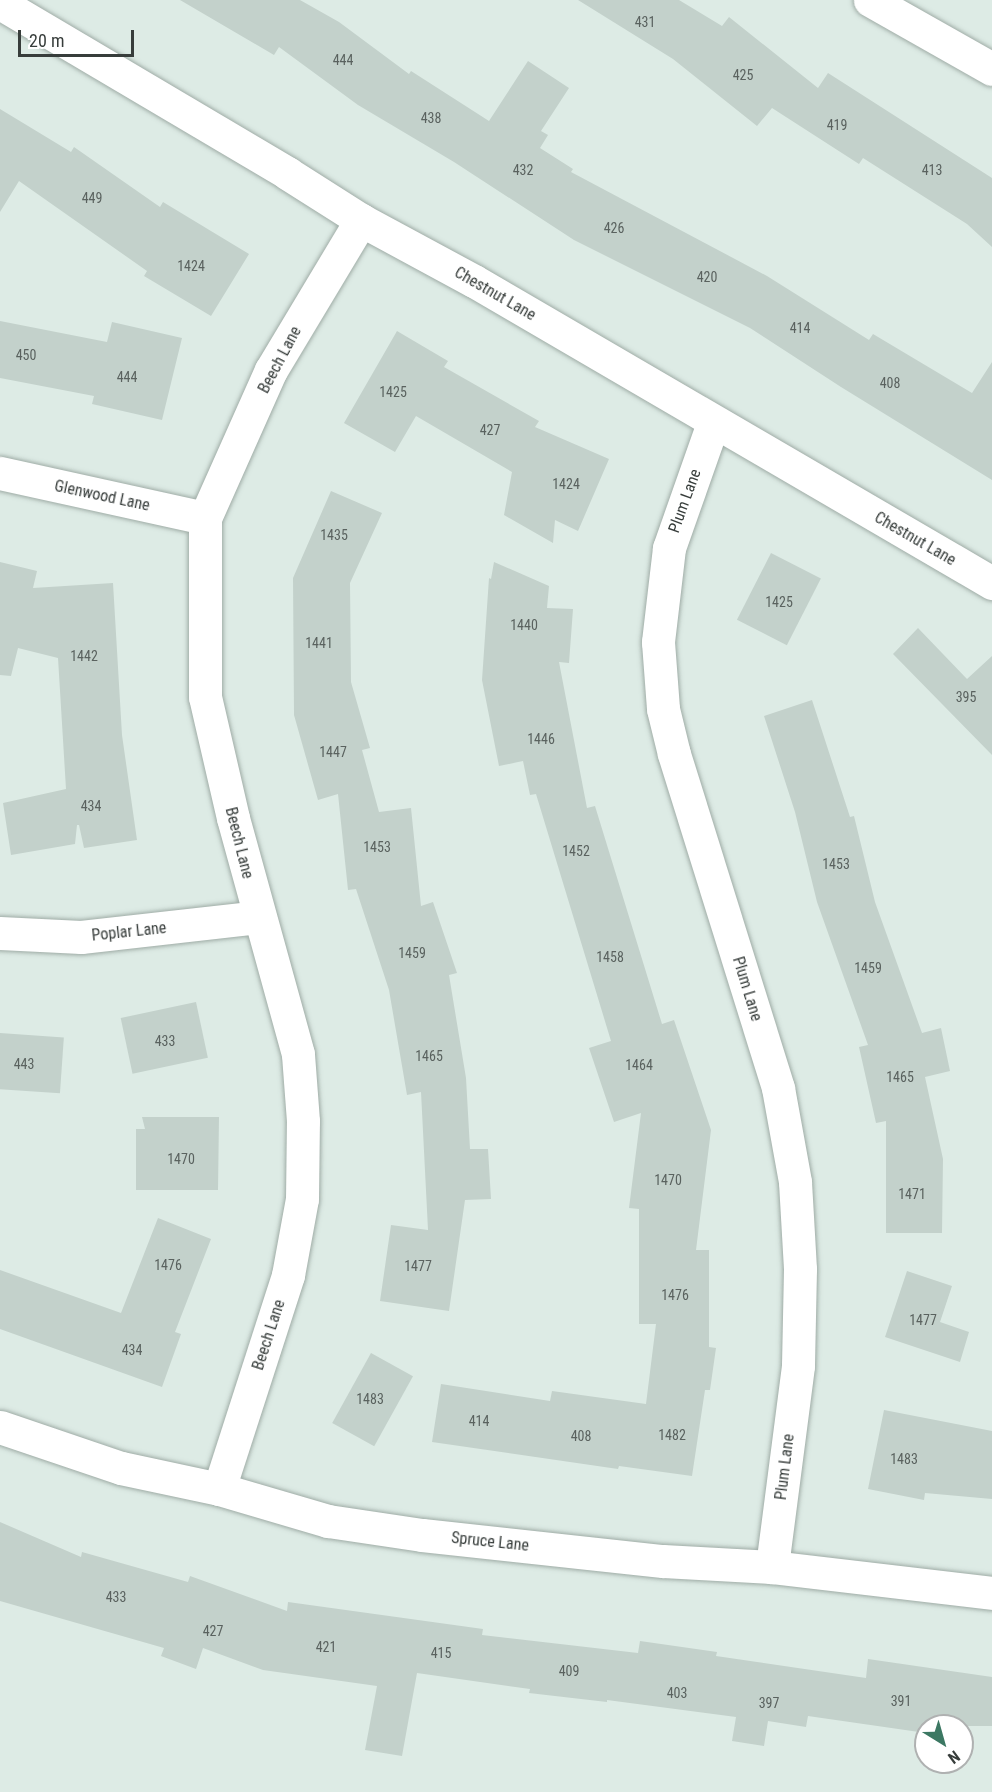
<!DOCTYPE html>
<html>
<head>
<meta charset="utf-8">
<style>
  body { margin:0 }
  #map { position:relative; width:992px; height:1792px; overflow:hidden; background:#ddebe5; font-family:"Roboto Condensed",sans-serif }
  div>[style] { position:absolute }
  [style*='--x'] { left:calc(var(--x)*1px); top:calc(var(--y)*1px); width:calc(var(--w)*1px); rotate:calc(var(--a)*1deg) }
  .building>* { inset:0; background:#c3d1cb; transform-origin:0 0 }
  .roads { filter:drop-shadow(0 0 2px #9faca6) drop-shadow(0 0 2px #9faca6) }
  .street>* { height:33px; margin:-16.5px; padding:0 16.5px; transform-origin:16.5px; border-radius:16.5px; background:#fff }
  span { translate:-50% -50%; white-space:nowrap; text-align:center; line-height:1.15; -webkit-text-stroke:4.5px #fff; paint-order:stroke }
  .number-label { font-size:14px; color:#5a625f }
  .number-label span { -webkit-text-stroke-width:0 }
  .street-label { font-size:16px; color:#373d3b }
  .north { position:absolute; left:914px; top:1714px; width:60px; height:60px; box-sizing:border-box; background:#fff; border:2px solid #afb1b1; border-radius:50%; rotate:143deg; font-size:16px; font-weight:700; line-height:24px; text-align:center; color:#373d3b }
  .north::after { content:''; display:block; margin:auto; width:21px; height:27px; background:#3c7863; clip-path:polygon(50% 0,100% 100%,50% 72%,0 100%) }
  .scale { position:absolute; left:18px; top:30px; width:116px; height:27px; box-sizing:border-box; border:3px solid #373d3b; border-top:0; padding-left:8px; font-size:18px; line-height:21px; white-space:nowrap; color:#373d3b; -webkit-text-stroke:4px #fff; paint-order:stroke }
</style>
</head>
<body>
<div id="map">
  <div class="building">
    <div style="clip-path:polygon(180px 0,300px 0,339px 22px,409px 74px,411px 71px,489px 121px,528px 61px,569px 88px,541px 131px,548px 135px,540px 148px,573px 169px,571px 172px,767px 276px,869px 340px,873px 334px,972px 393px,992px 362px,992px 480px,841px 387px,750px 328px,574px 240px,454px 162px,358px 105px,279px 47px,274px 55px)"></div>
    <div style="clip-path:polygon(578px 0,679px 0,722px 26px,729px 17px,818px 88px,828px 73px,992px 178px,992px 247px,967px 224px,863px 158px,859px 164px,772px 108px,757px 126px,673px 59px)"></div>
    <div style="clip-path:polygon(0 109px,71px 152px,74px 147px,160px 207px,163px 202px,249px 254px,211px 316px,144px 276px,147px 271px,19px 181px,0 212px)"></div>
    <div style="clip-path:polygon(0 321px,107px 342px,112px 322px,182px 338px,162px 420px,92px 404px,94px 396px,0 378px)"></div>
    <div style="clip-path:polygon(397px 331px,448px 361px,444px 367px,539px 421px,535px 427px,609px 459px,578px 531px,555px 520px,553px 543px,504px 515px,512px 472px,416px 416px,395px 452px,344px 423px)"></div>
    <div style="clip-path:polygon(331px 491px,382px 513px,350px 583px,351px 682px,370px 748px,362px 750px,379px 812px,411px 808px,421px 906px,433px 902px,457px 973px,449px 975px,466px 1078px,470px 1149px,488px 1149px,491px 1199px,465px 1200px,449px 1311px,380px 1301px,391px 1225px,428px 1230px,421px 1092px,407px 1095px,389px 990px,356px 889px,348px 890px,338px 794px,318px 800px,294px 715px,293px 578px)"></div>
    <div style="left:771px;top:553px;width:56px;height:75px;rotate:27deg"></div>
    <div style="clip-path:polygon(0 562px,37px 571px,33px 588px,113px 583px,122px 735px,137px 840px,84px 848px,79px 825px,77px 825px,75px 844px,11px 855px,3px 803px,66px 789px,58px 658px,18px 648px,11px 676px,0 675px)"></div>
    <div style="clip-path:polygon(494px 562px,549px 586px,547px 608px,573px 609px,569px 663px,559px 662px,587px 808px,595px 806px,662px 1024px,674px 1020px,711px 1130px,696px 1250px,709px 1250px,709px 1347px,716px 1348px,710px 1390px,705px 1390px,692px 1476px,619px 1466px,618px 1469px,432px 1442px,441px 1384px,550px 1401px,552px 1391px,646px 1404px,656px 1324px,639px 1324px,639px 1209px,629px 1208px,641px 1113px,614px 1122px,589px 1048px,611px 1041px,536px 794px,530px 795px,523px 761px,499px 766px,482px 680px,489px 578px,491px 579px)"></div>
    <div style="clip-path:polygon(918px 628px,967px 679px,992px 656px,992px 755px,893px 654px)"></div>
    <div style="clip-path:polygon(812px 700px,850px 817px,854px 816px,875px 902px,922px 1033px,941px 1028px,950px 1071px,925px 1077px,943px 1159px,942px 1233px,886px 1233px,886px 1121px,876px 1123px,859px 1047px,868px 1045px,817px 902px,795px 812px,764px 716px)"></div>
    <div style="left:196px;top:1002px;width:57px;height:77px;rotate:78deg"></div>
    <div style="left:0;top:1033px;width:64px;height:56px;rotate:4deg"></div>
    <div style="clip-path:polygon(142px 1117px,219px 1117px,218px 1190px,136px 1190px,136px 1129px,145px 1129px)"></div>
    <div style="clip-path:polygon(158px 1218px,211px 1239px,175px 1332px,181px 1334px,162px 1387px,0 1329px,0 1270px,121px 1313px)"></div>
    <div style="clip-path:polygon(907px 1271px,952px 1286px,940px 1322px,969px 1332px,960px 1362px,885px 1337px)"></div>
    <div style="left:371px;top:1353px;width:48px;height:80px;rotate:29deg"></div>
    <div style="clip-path:polygon(884px 1410px,992px 1431px,992px 1499px,925px 1493px,924px 1500px,868px 1489px)"></div>
    <div style="clip-path:polygon(0 1522px,81px 1557px,82px 1552px,188px 1582px,190px 1576px,287px 1611px,288px 1602px,483px 1629px,482px 1635px,638px 1653px,640px 1641px,717px 1652px,716px 1656px,866px 1678px,868px 1659px,992px 1677px,992px 1726px,926px 1726px,926px 1733px,808px 1716px,806px 1727px,768px 1721px,764px 1746px,732px 1741px,736px 1717px,607px 1700px,607px 1702px,529px 1693px,530px 1689px,417px 1673px,402px 1756px,365px 1750px,377px 1686px,263px 1670px,203px 1648px,196px 1669px,161px 1656px,164px 1648px,0 1601px)"></div>
  </div>
  <div class="roads">
    <div class="street">
      <div style="--x:870;--y:0;--w:140;--a:29.5"></div>
      <div style="--x:0;--y:3;--w:334;--a:30.6"></div>
      <div style="--x:287;--y:173;--w:88;--a:32.4"></div>
      <div style="--x:361;--y:220;--w:128;--a:28.4"></div>
      <div style="--x:474;--y:281;--w:600;--a:30.24"></div>
      <div style="--x:713;--y:423;--w:133;--a:109.4"></div>
      <div style="--x:669;--y:548;--w:95;--a:96.7"></div>
      <div style="--x:658;--y:642;--w:67;--a:85.7"></div>
      <div style="--x:663;--y:709;--w:46;--a:76.3"></div>
      <div style="--x:674;--y:754;--w:350;--a:72.7"></div>
      <div style="--x:778;--y:1088;--w:96;--a:79.7"></div>
      <div style="--x:795;--y:1182;--w:87;--a:86.7"></div>
      <div style="--x:800;--y:1269;--w:97;--a:91.2"></div>
      <div style="--x:798;--y:1366;--w:203;--a:97.4"></div>
      <div style="--x:0;--y:473;--w:210;--a:12.4"></div>
      <div style="--x:0;--y:933;--w:81;--a:2.8"></div>
      <div style="--x:81;--y:937;--w:178;--a:-6.4"></div>
      <div style="--x:0;--y:1427;--w:128;--a:18.7"></div>
      <div style="--x:121;--y:1468;--w:100;--a:12.1"></div>
      <div style="--x:219;--y:1489;--w:114;--a:16.4"></div>
      <div style="--x:328;--y:1521;--w:95;--a:8.5"></div>
      <div style="--x:422;--y:1535;--w:242;--a:6.2"></div>
      <div style="--x:663;--y:1561;--w:109;--a:3.2"></div>
      <div style="--x:772;--y:1567;--w:222;--a:6.7"></div>
      <div style="--x:219;--y:1489;--w:225;--a:-72.1"></div>
      <div style="--x:288;--y:1275;--w:77;--a:-79.6"></div>
      <div style="--x:302;--y:1199;--w:78;--a:-89.3"></div>
      <div style="--x:303;--y:1121;--w:67;--a:-94.3"></div>
      <div style="--x:298;--y:1054;--w:245;--a:-105.4"></div>
      <div style="--x:233;--y:818;--w:124;--a:-103"></div>
      <div style="--x:205;--y:697;--w:179;--a:-90"></div>
      <div style="--x:205;--y:518;--w:162;--a:-66"></div>
      <div style="--x:271;--y:370;--w:175;--a:-59"></div>
    </div>
  </div>
  <div class="number-label">
    <span style="left:645px;top:22px">431</span>
    <span style="left:343px;top:60px">444</span>
    <span style="left:743px;top:75px">425</span>
    <span style="left:431px;top:118px">438</span>
    <span style="left:837px;top:125px">419</span>
    <span style="left:523px;top:170px">432</span>
    <span style="left:932px;top:170px">413</span>
    <span style="left:92px;top:198px">449</span>
    <span style="left:614px;top:228px">426</span>
    <span style="left:191px;top:266px">1424</span>
    <span style="left:707px;top:277px">420</span>
    <span style="left:800px;top:328px">414</span>
    <span style="left:26px;top:355px">450</span>
    <span style="left:127px;top:377px">444</span>
    <span style="left:890px;top:383px">408</span>
    <span style="left:393px;top:392px">1425</span>
    <span style="left:490px;top:430px">427</span>
    <span style="left:566px;top:484px">1424</span>
    <span style="left:334px;top:535px">1435</span>
    <span style="left:779px;top:602px">1425</span>
    <span style="left:524px;top:625px">1440</span>
    <span style="left:319px;top:643px">1441</span>
    <span style="left:84px;top:656px">1442</span>
    <span style="left:966px;top:697px">395</span>
    <span style="left:541px;top:739px">1446</span>
    <span style="left:333px;top:752px">1447</span>
    <span style="left:91px;top:806px">434</span>
    <span style="left:377px;top:847px">1453</span>
    <span style="left:576px;top:851px">1452</span>
    <span style="left:836px;top:864px">1453</span>
    <span style="left:412px;top:953px">1459</span>
    <span style="left:610px;top:957px">1458</span>
    <span style="left:868px;top:968px">1459</span>
    <span style="left:165px;top:1041px">433</span>
    <span style="left:429px;top:1056px">1465</span>
    <span style="left:24px;top:1064px">443</span>
    <span style="left:639px;top:1065px">1464</span>
    <span style="left:900px;top:1077px">1465</span>
    <span style="left:181px;top:1159px">1470</span>
    <span style="left:668px;top:1180px">1470</span>
    <span style="left:912px;top:1194px">1471</span>
    <span style="left:168px;top:1265px">1476</span>
    <span style="left:418px;top:1266px">1477</span>
    <span style="left:675px;top:1295px">1476</span>
    <span style="left:923px;top:1320px">1477</span>
    <span style="left:132px;top:1350px">434</span>
    <span style="left:370px;top:1399px">1483</span>
    <span style="left:479px;top:1421px">414</span>
    <span style="left:672px;top:1435px">1482</span>
    <span style="left:581px;top:1436px">408</span>
    <span style="left:904px;top:1459px">1483</span>
    <span style="left:116px;top:1597px">433</span>
    <span style="left:213px;top:1631px">427</span>
    <span style="left:326px;top:1647px">421</span>
    <span style="left:441px;top:1653px">415</span>
    <span style="left:569px;top:1671px">409</span>
    <span style="left:677px;top:1693px">403</span>
    <span style="left:901px;top:1701px">391</span>
    <span style="left:769px;top:1703px">397</span>
  </div>
  <div class="street-label">
    <span style="left:495px;top:294px;rotate:30deg">Chestnut Lane</span>
    <span style="left:280px;top:360px;rotate:-62deg">Beech Lane</span>
    <span style="left:102px;top:496px;rotate:12deg">Glenwood Lane</span>
    <span style="left:685px;top:501px;rotate:-70deg">Plum Lane</span>
    <span style="left:915px;top:539px;rotate:30deg">Chestnut Lane</span>
    <span style="left:239px;top:843px;rotate:76deg">Beech Lane</span>
    <span style="left:129px;top:932px;rotate:-6deg">Poplar Lane</span>
    <span style="left:747px;top:989px;rotate:73deg">Plum Lane</span>
    <span style="left:269px;top:1335px;rotate:-72deg">Beech Lane</span>
    <span style="left:785px;top:1467px;rotate:-83deg">Plum Lane</span>
    <span style="left:490px;top:1542px;rotate:6deg">Spruce Lane</span>
  </div>
  <div class="north">N</div>
  <div class="scale">20 m</div>
</div>
</body>
</html>
